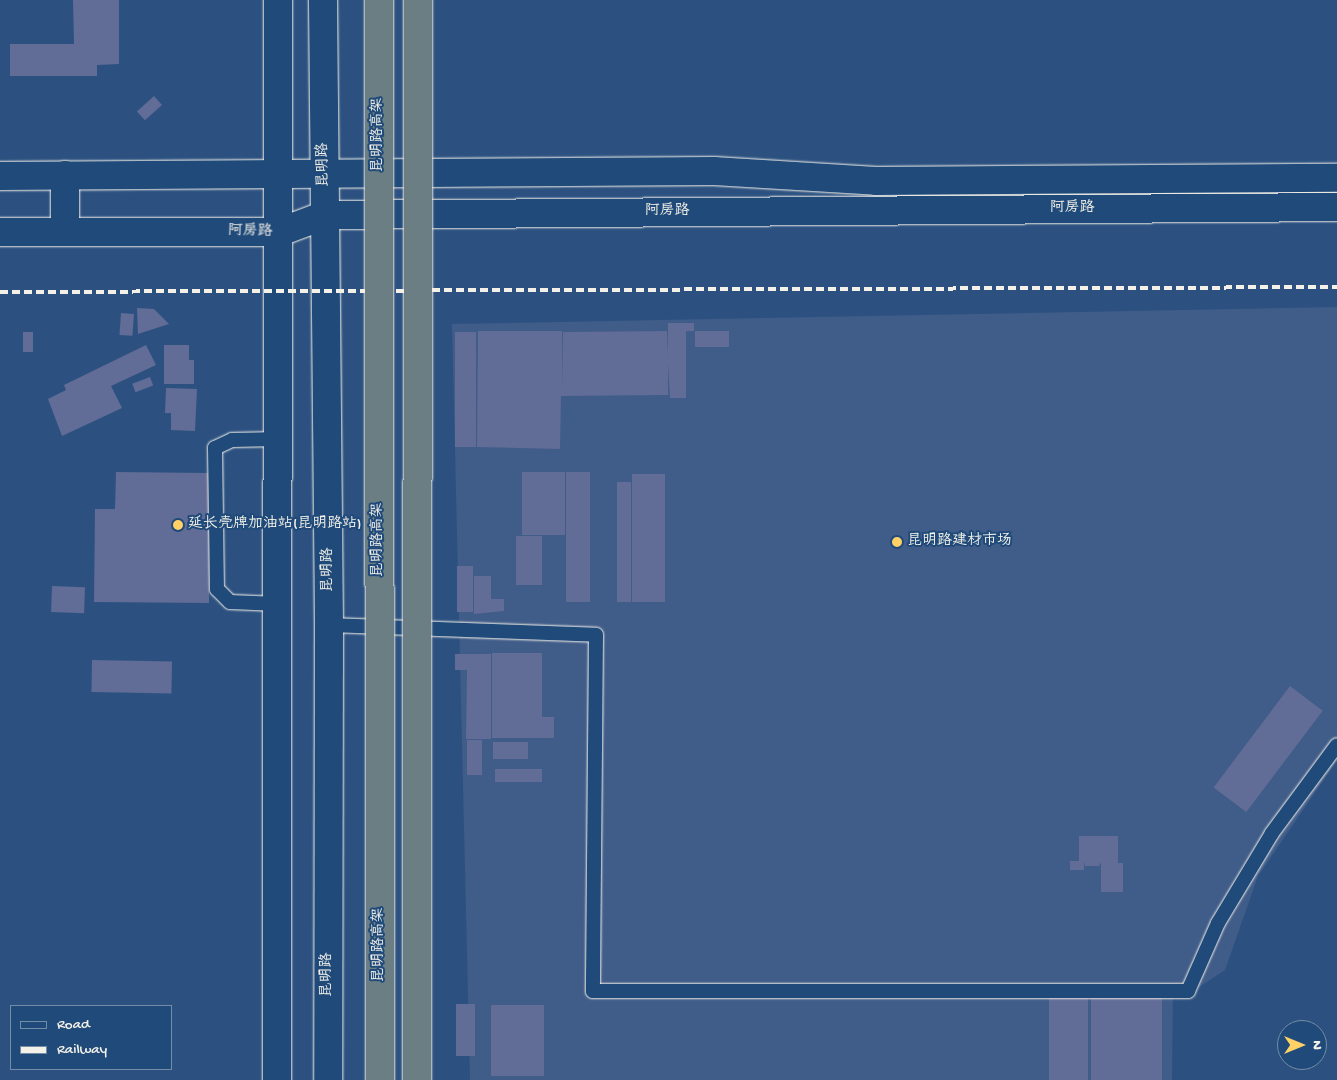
<!DOCTYPE html>
<html>
<head>
<meta charset="utf-8">
<style>
  body { margin:0 }
  #map { position:relative; width:1337px; height:1080px; overflow:hidden; background:#2c5180; font-family:"Gochi Hand","LXGW WenKai TC",sans-serif }
  div>[style] { position:absolute }
  [style*='--x'] { left:calc(var(--x)*1px); top:calc(var(--y)*1px); width:calc(var(--w)*1px); rotate:calc(var(--a)*1deg) }
  .built>* { inset:0; background:#405c89 }
  .building>* { inset:0; background:#616c97; transform-origin:0 0 }
  .roads { filter:drop-shadow(0 0 1px #f4f1e8) drop-shadow(0 0 1px #f4f1e8) }
  .service>* { height:14px; margin:-7px; padding:0 7px; transform-origin:7px; border-radius:7px; background:#1f4a7a }
  .secondary>* { height:28px; margin:-14px; padding:0 14px; transform-origin:14px; border-radius:14px; background:#1f4a7a }
  .rail>* { height:4px; margin-top:-2px; transform-origin:0; background:repeating-linear-gradient(90deg,#f4f1e8 0 8px,transparent 0 12px) }
  .bridges { filter:drop-shadow(0 0 1px #f4f1e8) drop-shadow(0 0 1px #f4f1e8) }
  .trunk-bridge>* { height:28px; margin:-14px; padding:0 14px; transform-origin:14px; border-radius:14px; background:#6b7e84 }
  .dots>* { width:14px; height:14px; translate:-50% -50%; box-sizing:border-box; border:2px solid #1f4a7a; border-radius:50% }
  span { translate:-50% -50%; white-space:nowrap; text-align:center; line-height:1.15; -webkit-text-stroke:4px #1f4a7a; paint-order:stroke }
  .street-label { font-size:15px; color:#f4f1e8 }
  .poi-label { font-size:15px; color:#f4f1e8 }
  .left { translate:0 -50%; text-align:left }
  .legend { position:absolute; left:10px; top:1005px; width:162px; height:65px; box-sizing:border-box; background:#1f4a7a; border:1px solid #748da6; margin:0; padding:6px 9px; list-style:none; font-size:15px; color:#f4f1e8 }
  .legend li { display:flex; align-items:center; gap:10px; height:25px }
  .legend b { width:25px; border:1px solid #748da6 }
  .north { position:absolute; left:1277px; top:1020px; width:50px; height:50px; box-sizing:border-box; background:#1f4a7a; border:1px solid #748da6; border-radius:50%; rotate:90deg; font-size:14px; font-weight:700; line-height:20px; text-align:center; color:#f4f1e8 }
  .north::after { content:''; display:block; margin:auto; width:18px; height:22px; background:#ffd166; clip-path:polygon(50% 0,100% 100%,50% 72%,0 100%) }
</style>
</head>
<body>
<div id="map">
  <div class="built">
    <div style="clip-path:polygon(1337px 307px,1337px 760px,1258px 876px,1225px 970px,1196px 989px,1173px 996px,1172px 1080px,470px 1080px,452px 324px)"></div>
  </div>
  <div class="building">
    <div style="clip-path:polygon(73px 0,119px 0,119px 64px,97px 65px,97px 76px,10px 76px,10px 44px,74px 44px)"></div>
    <div style="left:154px;top:96px;width:12px;height:23px;rotate:48deg"></div>
    <div style="clip-path:polygon(137px 308px,154px 309px,169px 324px,138px 334px)"></div>
    <div style="left:121px;top:313px;width:13px;height:22px;rotate:4deg"></div>
    <div style="clip-path:polygon(668px 323px,694px 323px,694px 331px,686px 331px,686px 398px,670px 398px,668px 364px,668px 395px,561px 396px,560px 449px,477px 447px,478px 331px,562px 331px,562px 389px,563px 332px,667px 331px,668px 356px)"></div>
    <div style="left:695px;top:331px;width:34px;height:16px"></div>
    <div style="left:23px;top:332px;width:10px;height:20px"></div>
    <div style="left:455px;top:332px;width:21px;height:115px"></div>
    <div style="clip-path:polygon(146px 345px,156px 365px,111px 386px,122px 408px,62px 436px,48px 399px,66px 390px,64px 385px)"></div>
    <div style="clip-path:polygon(164px 345px,189px 345px,189px 360px,194px 360px,194px 384px,164px 384px)"></div>
    <div style="left:150px;top:377px;width:9px;height:19px;rotate:69deg"></div>
    <div style="clip-path:polygon(166px 388px,197px 389px,195px 431px,171px 430px,171px 413px,165px 413px)"></div>
    <div style="clip-path:polygon(116px 472px,209px 473px,209px 603px,94px 602px,95px 509px,115px 509px)"></div>
    <div style="left:522px;top:472px;width:43px;height:63px"></div>
    <div style="left:566px;top:472px;width:24px;height:130px"></div>
    <div style="left:632px;top:474px;width:33px;height:128px"></div>
    <div style="left:617px;top:482px;width:14px;height:120px"></div>
    <div style="left:516px;top:536px;width:26px;height:49px"></div>
    <div style="left:457px;top:566px;width:16px;height:46px"></div>
    <div style="clip-path:polygon(474px 576px,491px 576px,491px 599px,504px 599px,504px 611px,474px 614px)"></div>
    <div style="left:52px;top:586px;width:33px;height:26px;rotate:2deg"></div>
    <div style="clip-path:polygon(492px 653px,542px 653px,542px 717px,554px 717px,554px 738px,492px 738px)"></div>
    <div style="clip-path:polygon(455px 654px,491px 654px,491px 739px,466px 739px,467px 670px,455px 670px)"></div>
    <div style="left:92px;top:660px;width:80px;height:32px;rotate:1deg"></div>
    <div style="left:1290px;top:686px;width:41px;height:127px;rotate:37deg"></div>
    <div style="left:467px;top:740px;width:15px;height:35px"></div>
    <div style="left:493px;top:742px;width:35px;height:17px"></div>
    <div style="left:495px;top:769px;width:47px;height:13px"></div>
    <div style="clip-path:polygon(1079px 836px,1118px 836px,1118px 863px,1123px 863px,1123px 892px,1101px 892px,1101px 862px,1099px 866px,1085px 866px,1084px 861px,1084px 870px,1070px 870px,1070px 861px,1079px 861px)"></div>
    <div style="left:1162px;top:991px;width:89px;height:71px;rotate:90deg"></div>
    <div style="left:1049px;top:993px;width:39px;height:87px"></div>
    <div style="left:456px;top:1004px;width:19px;height:52px"></div>
    <div style="left:491px;top:1005px;width:53px;height:71px"></div>
  </div>
  <div class="roads">
    <div class="service">
      <div style="--x:279;--y:439;--w:47;--a:178.8"></div>
      <div style="--x:232;--y:440;--w:19;--a:155"></div>
      <div style="--x:215;--y:448;--w:141;--a:89.2"></div>
      <div style="--x:217;--y:589;--w:18;--a:45"></div>
      <div style="--x:230;--y:602;--w:49;--a:2.3"></div>
      <div style="--x:329;--y:625;--w:267;--a:2.1"></div>
      <div style="--x:596;--y:635;--w:356;--a:90.5"></div>
      <div style="--x:593;--y:991;--w:595;--a:0"></div>
      <div style="--x:1188;--y:991;--w:74;--a:-66.2"></div>
      <div style="--x:1218;--y:923;--w:105;--a:-59"></div>
      <div style="--x:1272;--y:833;--w:109;--a:-53.5"></div>
    </div>
    <div class="secondary">
      <div style="--x:323;--y:0;--w:625;--a:89.45"></div>
      <div style="--x:329;--y:625;--w:455;--a:90.1"></div>
      <div style="--x:65;--y:175;--w:57;--a:90"></div>
      <div style="--x:0;--y:176;--w:714;--a:-0.4"></div>
      <div style="--x:714;--y:171;--w:162;--a:3.5"></div>
      <div style="--x:876;--y:181;--w:461;--a:-0.4"></div>
      <div style="--x:0;--y:232;--w:280;--a:0"></div>
      <div style="--x:280;--y:232;--w:48;--a:-20.7"></div>
      <div style="--x:325;--y:215;--w:1012;--a:-0.45"></div>
      <div style="--x:277;--y:1080;--w:1080;--a:-89.95"></div>
    </div>
  </div>
  <div class="rail">
    <div style="--x:0;--y:292;--w:1337;--a:-0.21"></div>
  </div>
  <div class="bridges">
    <div class="trunk-bridge">
      <div style="--x:379;--y:0;--w:1080;--a:89.95"></div>
      <div style="--x:417;--y:1080;--w:1080;--a:-89.95"></div>
    </div>
  </div>
  <div class="dots">
    <div style="left:178px;top:525px;background:#ffd166"></div>
    <div style="left:897px;top:542px;background:#ffd166"></div>
  </div>
  <div class="street-label">
    <span style="left:379px;top:135px;rotate:-90deg">昆明路高架</span>
    <span style="left:324px;top:165px;rotate:-91deg">昆明路</span>
    <span style="left:1072px;top:209px">阿房路</span>
    <span style="left:667px;top:212px">阿房路</span>
    <span style="left:250px;top:232px;rotate:1deg">阿房路</span>
    <span style="left:379px;top:540px;rotate:-90deg">昆明路高架</span>
    <span style="left:329px;top:570px;rotate:-90deg">昆明路</span>
    <span style="left:380px;top:945px;rotate:-90deg">昆明路高架</span>
    <span style="left:328px;top:975px;rotate:-90deg">昆明路</span>
  </div>
  <div class="poi-label">
    <span class="left" style="left:188px;top:525px">延长壳牌加油站(昆明路站)</span>
    <span class="left" style="left:907px;top:542px">昆明路建材市场</span>
  </div>
  <ul class="legend">
  <li><b style="height:6px;background:#1f4a7a"></b>Road</li>
  <li><b style="height:6px;background:#f4f1e8"></b>Railway</li>
  </ul>
  <div class="north">N</div>
</div>
</body>
</html>
